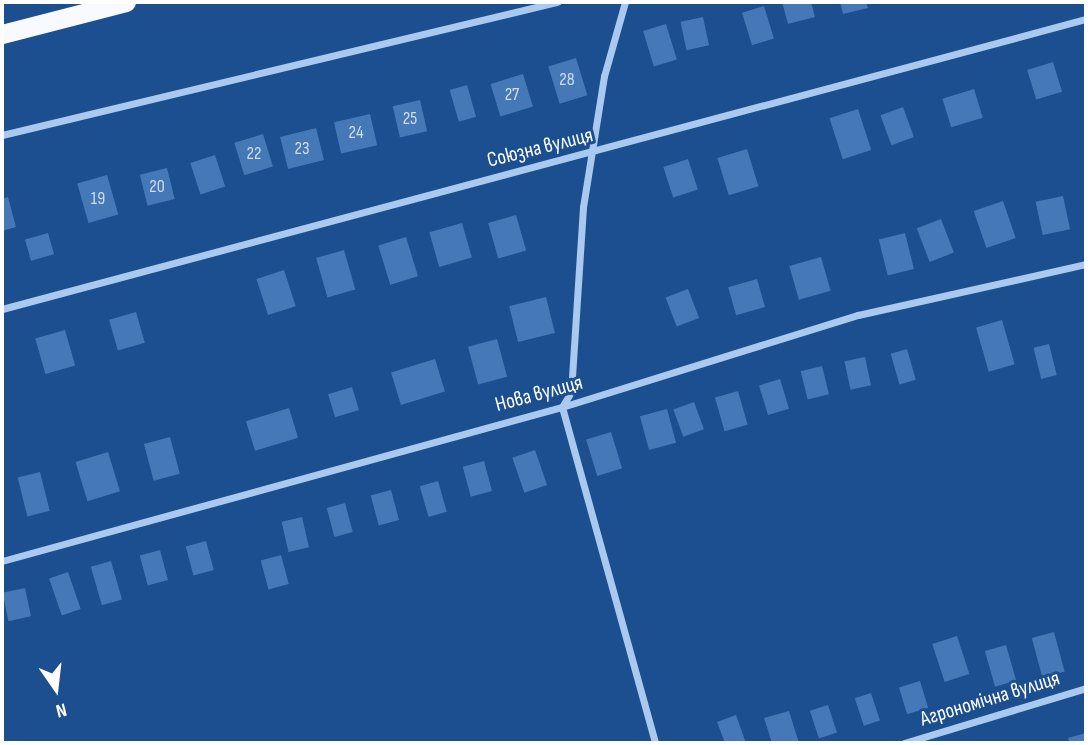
<!DOCTYPE html>
<html>
<head>
<meta charset="utf-8">
<style>
  body { margin:0 }
  #map { position:relative; width:1088px; height:745px; overflow:hidden; background:#1b4f8f; font-family:"Sofia Sans Condensed",sans-serif }
  div>[style] { position:absolute }
  [style*='--x'] { left:calc(var(--x)*1px); top:calc(var(--y)*1px); width:calc(var(--w)*1px); rotate:calc(var(--a)*1deg) }
  .building>* { inset:0; background:#4478b7; transform-origin:0 0 }
  .minor>* { height:7px; margin:-3.5px; padding:0 3.5px; transform-origin:3.5px; border-radius:3.5px; background:#a9c9ee }
  .trunk>* { height:19px; margin:-9.5px; padding:0 9.5px; transform-origin:9.5px; border-radius:9.5px; background:#f8faff }
  span { translate:-50% -50%; white-space:nowrap; text-align:center; line-height:1.15; -webkit-text-stroke:6px #1b4f8f; paint-order:stroke }
  .number-label { font-size:18px; color:#d0dded }
  .number-label span { -webkit-text-stroke-width:0 }
  .street-label { font-size:21px; color:#fff }
  .frame { position:absolute; inset:0; border:4px solid #fff; pointer-events:none }
  .north { position:absolute; left:21px; top:654px; width:70px; height:70px; -webkit-text-stroke:5px #1b4f8f; paint-order:stroke; rotate:166deg; font-size:19px; font-weight:700; line-height:28px; text-align:center; color:#fff }
  .north::after { content:''; display:block; margin:auto; width:24px; height:32px; background:#fff; clip-path:polygon(50% 0,100% 100%,50% 72%,0 100%) }
</style>
</head>
<body>
<div id="map">
  <div class="building">
    <div style="clip-path:polygon(782px 2px,811px 2px,815px 17px,788px 24px)"></div>
    <div style="clip-path:polygon(840px 2px,866px 2px,868px 8px,843px 14px)"></div>
    <div style="left:764px;top:6px;width:34px;height:23px;rotate:73deg"></div>
    <div style="left:703px;top:17px;width:29px;height:23px;rotate:78deg"></div>
    <div style="left:666px;top:24px;width:37px;height:24px;rotate:73deg"></div>
    <div style="left:576px;top:58px;width:39px;height:29px;rotate:73deg"></div>
    <div style="left:1053px;top:62px;width:31px;height:27px;rotate:73deg"></div>
    <div style="left:523px;top:74px;width:34px;height:34px;rotate:73deg"></div>
    <div style="left:467px;top:85px;width:33px;height:18px;rotate:74deg"></div>
    <div style="left:974px;top:89px;width:30px;height:33px;rotate:73deg"></div>
    <div style="left:420px;top:100px;width:32px;height:28px;rotate:77deg"></div>
    <div style="left:903px;top:107px;width:32px;height:24px;rotate:70deg"></div>
    <div style="left:858px;top:109px;width:43px;height:30px;rotate:72deg"></div>
    <div style="left:370px;top:114px;width:32px;height:37px;rotate:77deg"></div>
    <div style="left:316px;top:128px;width:33px;height:37px;rotate:76deg"></div>
    <div style="left:263px;top:134px;width:34px;height:30px;rotate:73deg"></div>
    <div style="left:747px;top:149px;width:39px;height:31px;rotate:73deg"></div>
    <div style="left:215px;top:155px;width:33px;height:26px;rotate:72deg"></div>
    <div style="left:688px;top:159px;width:32px;height:26px;rotate:72deg"></div>
    <div style="left:167px;top:168px;width:32px;height:28px;rotate:76deg"></div>
    <div style="left:107px;top:175px;width:41px;height:31px;rotate:74deg"></div>
    <div style="left:1063px;top:196px;width:34px;height:28px;rotate:78deg"></div>
    <div style="clip-path:polygon(8px 197px,16px 227px,2px 231px,2px 199px)"></div>
    <div style="left:1003px;top:201px;width:39px;height:31px;rotate:71deg"></div>
    <div style="left:516px;top:215px;width:37px;height:29px;rotate:74deg"></div>
    <div style="left:941px;top:219px;width:36px;height:26px;rotate:69deg"></div>
    <div style="left:462px;top:223px;width:36px;height:34px;rotate:74deg"></div>
    <div style="left:48px;top:233px;width:22px;height:24px;rotate:74deg"></div>
    <div style="left:905px;top:233px;width:37px;height:27px;rotate:76deg"></div>
    <div style="left:406px;top:237px;width:41px;height:29px;rotate:73deg"></div>
    <div style="left:344px;top:250px;width:41px;height:29px;rotate:74deg"></div>
    <div style="left:821px;top:257px;width:35px;height:33px;rotate:74deg"></div>
    <div style="left:284px;top:270px;width:38px;height:29px;rotate:72deg"></div>
    <div style="left:757px;top:279px;width:29px;height:30px;rotate:74deg"></div>
    <div style="left:688px;top:289px;width:31px;height:24px;rotate:69deg"></div>
    <div style="left:546px;top:297px;width:37px;height:38px;rotate:76deg"></div>
    <div style="left:136px;top:312px;width:32px;height:28px;rotate:74deg"></div>
    <div style="left:1002px;top:320px;width:46px;height:27px;rotate:74deg"></div>
    <div style="left:65px;top:330px;width:37px;height:31px;rotate:74deg"></div>
    <div style="left:497px;top:339px;width:39px;height:30px;rotate:75deg"></div>
    <div style="left:1049px;top:344px;width:32px;height:16px;rotate:76deg"></div>
    <div style="left:907px;top:349px;width:32px;height:17px;rotate:74deg"></div>
    <div style="left:865px;top:357px;width:29px;height:21px;rotate:78deg"></div>
    <div style="left:435px;top:359px;width:34px;height:46px;rotate:73deg"></div>
    <div style="left:822px;top:366px;width:29px;height:22px;rotate:76deg"></div>
    <div style="left:780px;top:379px;width:31px;height:22px;rotate:73deg"></div>
    <div style="left:352px;top:387px;width:24px;height:25px;rotate:73deg"></div>
    <div style="left:738px;top:391px;width:35px;height:24px;rotate:74deg"></div>
    <div style="left:694px;top:402px;width:29px;height:22px;rotate:70deg"></div>
    <div style="left:289px;top:408px;width:31px;height:45px;rotate:73deg"></div>
    <div style="left:667px;top:409px;width:35px;height:28px;rotate:75deg"></div>
    <div style="left:611px;top:432px;width:38px;height:26px;rotate:73deg"></div>
    <div style="left:170px;top:437px;width:38px;height:27px;rotate:75deg"></div>
    <div style="left:535px;top:450px;width:37px;height:24px;rotate:71deg"></div>
    <div style="left:108px;top:452px;width:41px;height:34px;rotate:73deg"></div>
    <div style="left:484px;top:461px;width:31px;height:22px;rotate:75deg"></div>
    <div style="left:40px;top:472px;width:40px;height:23px;rotate:76deg"></div>
    <div style="left:438px;top:481px;width:32px;height:19px;rotate:74deg"></div>
    <div style="left:391px;top:490px;width:31px;height:21px;rotate:75deg"></div>
    <div style="left:345px;top:503px;width:30px;height:19px;rotate:75deg"></div>
    <div style="left:302px;top:517px;width:31px;height:21px;rotate:77deg"></div>
    <div style="left:206px;top:541px;width:30px;height:21px;rotate:75deg"></div>
    <div style="left:160px;top:550px;width:31px;height:21px;rotate:75deg"></div>
    <div style="left:281px;top:555px;width:30px;height:21px;rotate:75deg"></div>
    <div style="left:111px;top:561px;width:40px;height:21px;rotate:74deg"></div>
    <div style="left:68px;top:572px;width:39px;height:20px;rotate:71deg"></div>
    <div style="left:25px;top:588px;width:29px;height:23px;rotate:78deg"></div>
    <div style="left:1054px;top:632px;width:41px;height:23px;rotate:75deg"></div>
    <div style="left:957px;top:636px;width:40px;height:26px;rotate:72deg"></div>
    <div style="left:1006px;top:645px;width:37px;height:22px;rotate:74deg"></div>
    <div style="left:920px;top:681px;width:28px;height:22px;rotate:73deg"></div>
    <div style="left:871px;top:693px;width:29px;height:17px;rotate:72deg"></div>
    <div style="left:828px;top:705px;width:29px;height:19px;rotate:72deg"></div>
    <div style="clip-path:polygon(789px 711px,799px 743px,772px 743px,764px 718px)"></div>
    <div style="clip-path:polygon(736px 715px,746px 743px,725px 743px,717px 722px)"></div>
    <div style="clip-path:polygon(1086px 733px,1086px 743px,1070px 743px,1068px 738px)"></div>
  </div>
  <div class="minor">
    <div style="--x:625;--y:2;--w:77;--a:105.8"></div>
    <div style="--x:604;--y:76;--w:133;--a:99.1"></div>
    <div style="--x:583;--y:207;--w:185;--a:93.7"></div>
    <div style="--x:571;--y:392;--w:17;--a:121"></div>
    <div style="--x:562;--y:407;--w:349;--a:74.5"></div>
    <div style="--x:2;--y:135;--w:571;--a:-13.48"></div>
    <div style="--x:2;--y:309;--w:1122;--a:-14.98"></div>
    <div style="--x:2;--y:561;--w:581;--a:-15.38"></div>
    <div style="--x:562;--y:407;--w:310;--a:-17.3"></div>
    <div style="--x:858;--y:315;--w:234;--a:-12.6"></div>
    <div style="--x:904;--y:743;--w:190;--a:-16.8"></div>
  </div>
  <div class="trunk">
    <div style="--x:2;--y:34;--w:128;--a:-14.5"></div>
  </div>
  <div class="number-label">
    <span style="left:567px;top:80px">28</span>
    <span style="left:512px;top:95px">27</span>
    <span style="left:410px;top:119px">25</span>
    <span style="left:356px;top:133px">24</span>
    <span style="left:302px;top:149px">23</span>
    <span style="left:254px;top:154px">22</span>
    <span style="left:157px;top:187px">20</span>
    <span style="left:98px;top:199px">19</span>
  </div>
  <div class="street-label">
    <span style="left:540px;top:148px;rotate:-14deg">Союзна вулиця</span>
    <span style="left:539px;top:394px;rotate:-15deg">Нова вулиця</span>
    <span style="left:990px;top:699px;rotate:-17deg">Агрономічна вулиця</span>
  </div>
  <div class="frame"></div>
  <div class="north">N</div>
</div>
</body>
</html>
